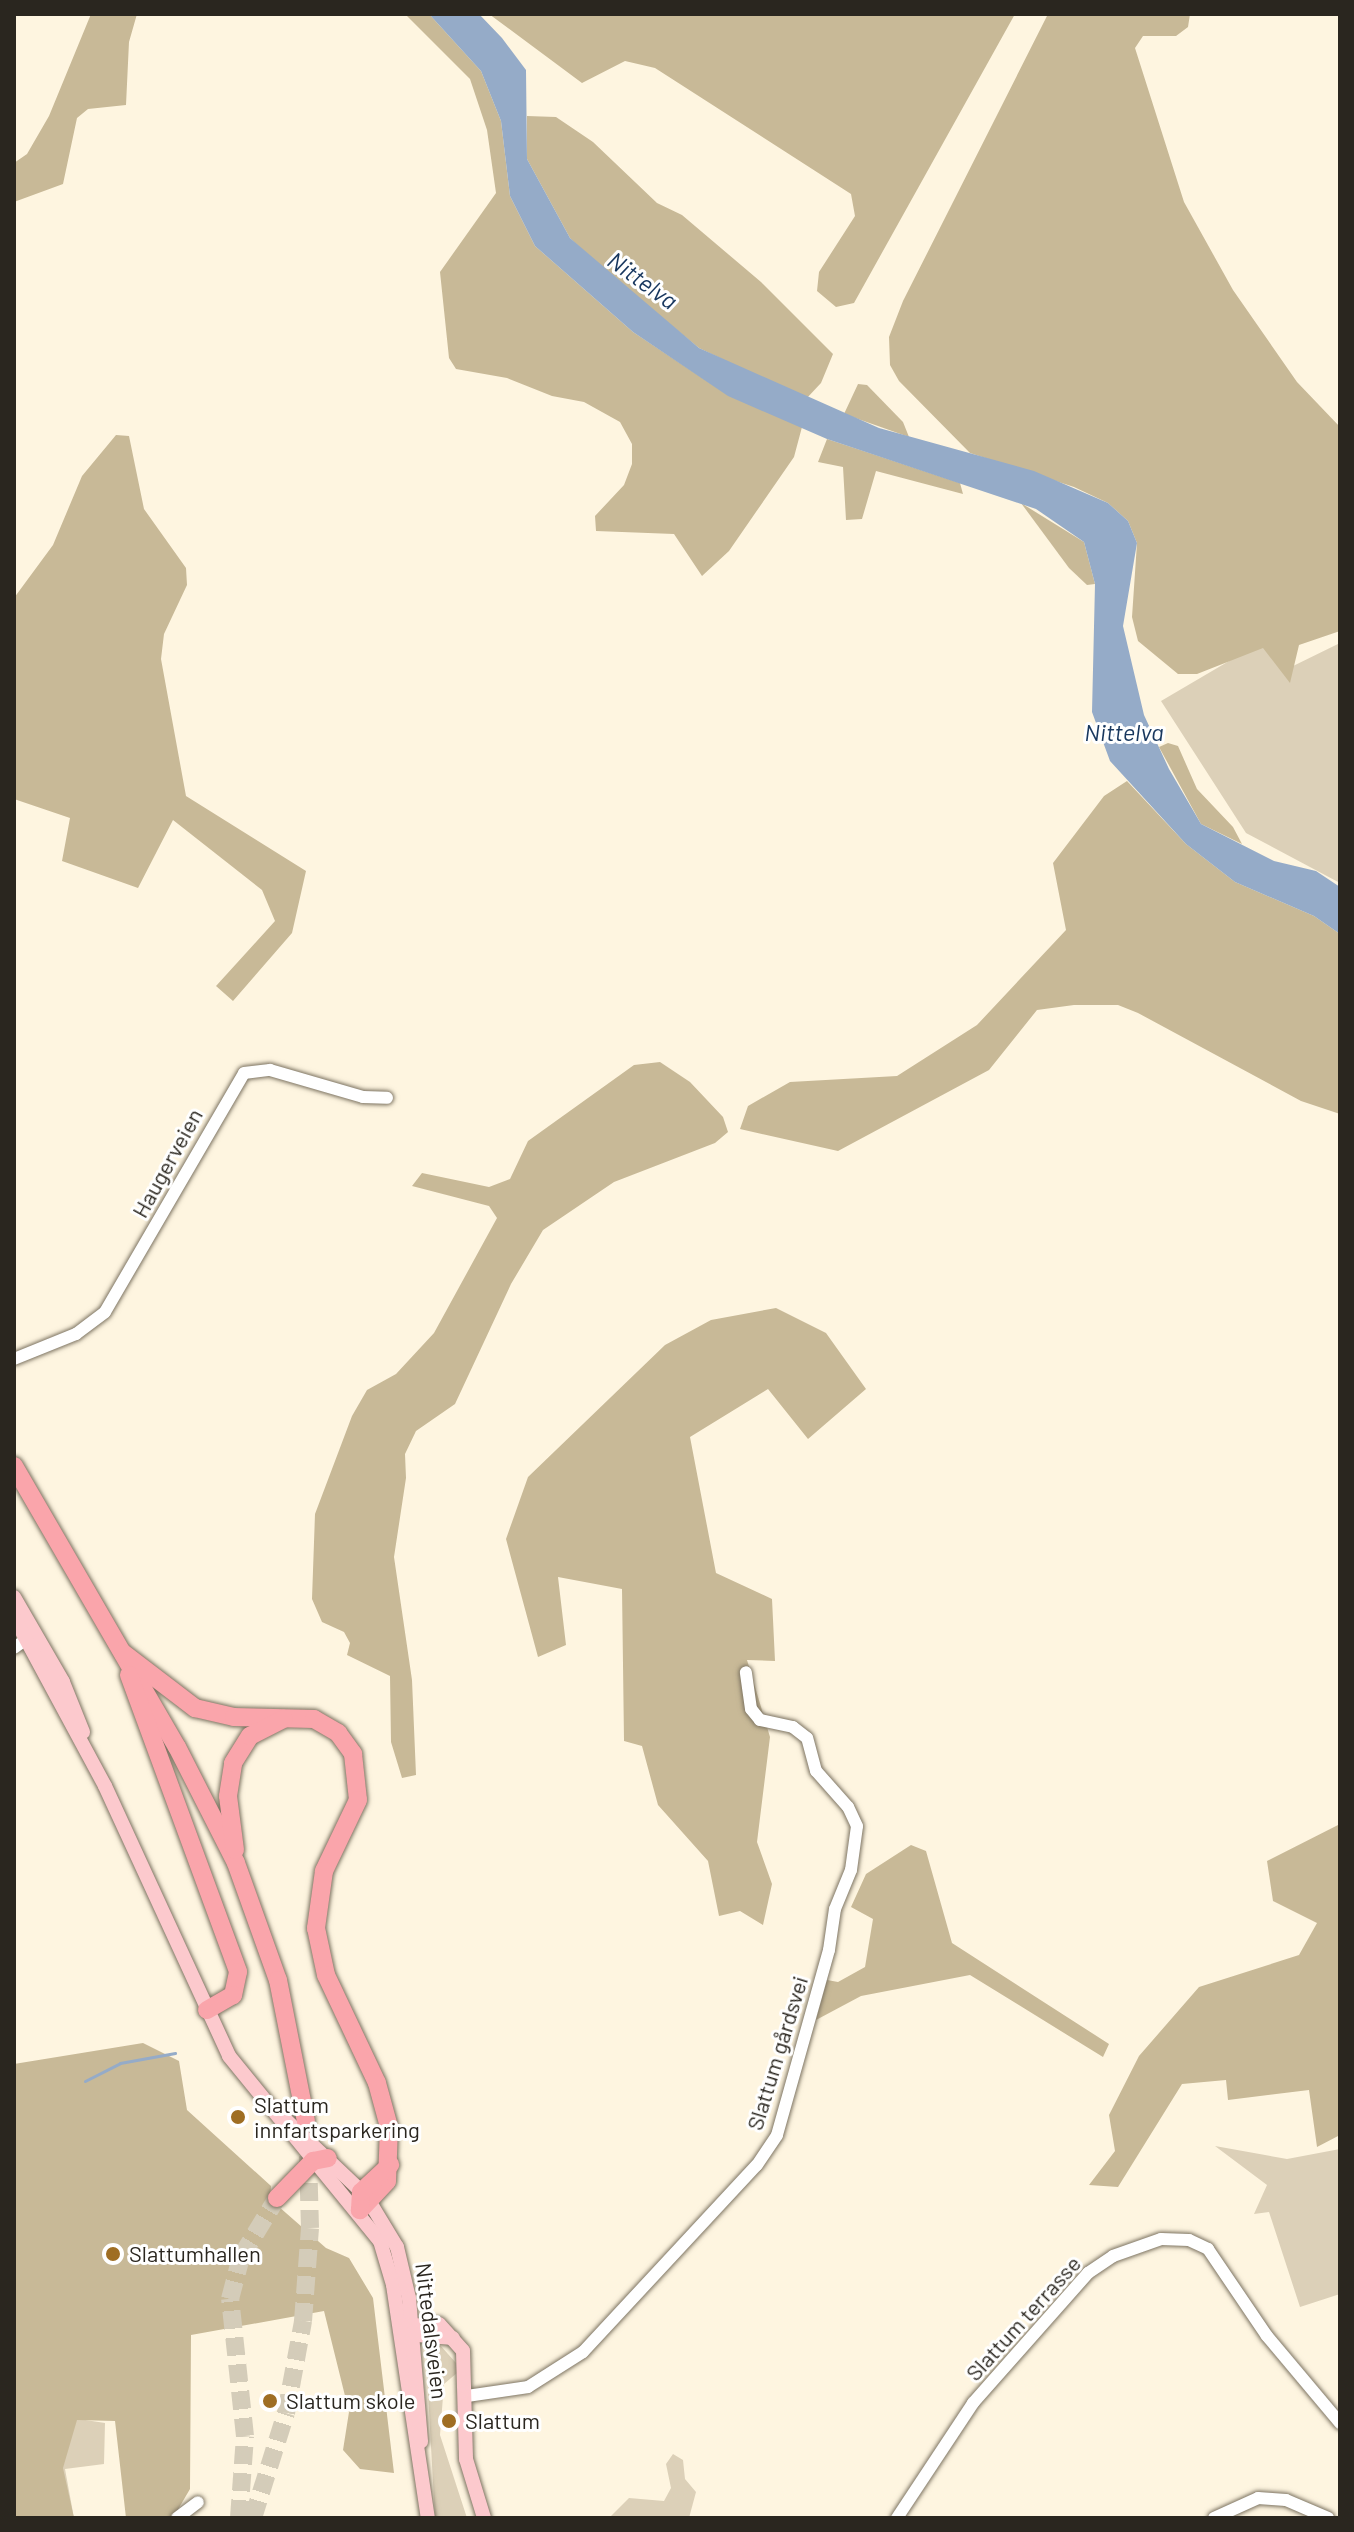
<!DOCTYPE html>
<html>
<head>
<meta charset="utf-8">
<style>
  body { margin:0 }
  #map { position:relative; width:1354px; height:2532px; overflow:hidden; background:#fef5e0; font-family:Barlow,sans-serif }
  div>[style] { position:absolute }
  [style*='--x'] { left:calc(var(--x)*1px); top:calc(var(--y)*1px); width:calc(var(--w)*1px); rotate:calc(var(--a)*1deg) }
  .green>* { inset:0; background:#dcd0b8 }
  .forest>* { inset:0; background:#c8b997 }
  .water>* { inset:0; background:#95abc8 }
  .stream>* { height:3px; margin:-1.5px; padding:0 1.5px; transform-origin:1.5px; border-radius:1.5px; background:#95abc8 }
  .highway-tunnel>* { height:18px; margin-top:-9px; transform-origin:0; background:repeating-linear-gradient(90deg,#d4ccb9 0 18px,transparent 0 27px) }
  .roads { filter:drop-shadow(0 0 2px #7d7462) drop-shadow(0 0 2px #7d7462) }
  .minor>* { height:12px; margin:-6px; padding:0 6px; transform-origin:6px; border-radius:6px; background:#fff }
  .major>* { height:14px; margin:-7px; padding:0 7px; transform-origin:7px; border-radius:7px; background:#fcc9cd }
  .highway>* { height:18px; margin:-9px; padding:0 9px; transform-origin:9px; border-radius:9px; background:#faa5ab }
  .dots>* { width:22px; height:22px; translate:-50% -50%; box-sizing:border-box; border:4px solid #fff; border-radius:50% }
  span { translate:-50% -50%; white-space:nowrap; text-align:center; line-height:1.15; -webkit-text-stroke:6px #fff; paint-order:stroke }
  .street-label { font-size:22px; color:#2a261f }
  .poi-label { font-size:22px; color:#2a261f }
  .left { translate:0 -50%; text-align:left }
  .water-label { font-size:24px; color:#18375e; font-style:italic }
  .frame { position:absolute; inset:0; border:16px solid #2a261f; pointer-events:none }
</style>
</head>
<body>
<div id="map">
  <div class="green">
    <div style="clip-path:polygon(1270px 637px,1289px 668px,1340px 643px,1340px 883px,1246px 833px,1161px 701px)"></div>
    <div style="clip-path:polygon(1215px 2146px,1287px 2159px,1340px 2149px,1340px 2294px,1300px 2307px,1269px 2212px,1254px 2214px,1267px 2185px)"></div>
    <div style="clip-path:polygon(440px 2345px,456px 2363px,457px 2373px,444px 2384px,440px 2435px,467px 2518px,435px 2518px,426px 2357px)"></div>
    <div style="clip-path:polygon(46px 2414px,105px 2423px,104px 2464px,65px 2469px,74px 2518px,14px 2518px)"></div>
    <div style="clip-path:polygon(673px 2454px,683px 2460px,685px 2479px,696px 2492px,689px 2518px,609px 2518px,629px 2498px,664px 2501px,671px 2488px,666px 2464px)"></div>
  </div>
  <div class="forest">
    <div style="clip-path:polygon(91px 14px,137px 14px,129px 42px,126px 105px,88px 109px,77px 118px,63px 184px,14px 202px,14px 163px,27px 154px,49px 116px)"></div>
    <div style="clip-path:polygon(405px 14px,429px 14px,481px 71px,501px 121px,510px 196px,535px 246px,633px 332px,728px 395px,802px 427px,794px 457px,729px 551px,702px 576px,674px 534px,596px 531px,595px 516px,624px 485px,632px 464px,632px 444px,620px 422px,584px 402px,552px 396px,507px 378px,456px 369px,449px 358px,440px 272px,496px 193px,487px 130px,470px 79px)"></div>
    <div style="clip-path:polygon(489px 14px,1015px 14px,854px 303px,836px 307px,817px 291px,819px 272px,855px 216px,851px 194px,655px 68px,625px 61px,582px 83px)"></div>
    <div style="clip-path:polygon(1048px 14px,1190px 14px,1188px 27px,1176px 36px,1143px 36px,1135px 48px,1184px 202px,1233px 290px,1297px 382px,1340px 427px,1340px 631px,1299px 645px,1290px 683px,1263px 648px,1197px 674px,1178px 674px,1138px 641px,1132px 617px,1137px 543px,1128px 521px,1108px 503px,1074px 487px,970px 453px,899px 381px,890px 365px,889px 337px,903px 301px)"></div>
    <div style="clip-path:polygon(527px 116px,556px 117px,593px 142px,657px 203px,682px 215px,761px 282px,833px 354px,821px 383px,806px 399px,699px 348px,608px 274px,570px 238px,527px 159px)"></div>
    <div style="clip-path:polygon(858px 384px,867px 385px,903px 422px,909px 437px,844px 414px)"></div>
    <div style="clip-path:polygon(116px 435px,129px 436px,144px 509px,186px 568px,187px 585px,164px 634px,161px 659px,186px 796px,306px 871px,292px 933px,233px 1001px,216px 986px,275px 921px,262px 890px,173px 820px,138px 888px,62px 861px,70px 818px,14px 799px,14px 598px,53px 545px,82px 476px)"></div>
    <div style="clip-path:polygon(827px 439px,960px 483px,963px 494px,876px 471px,862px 519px,846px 520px,843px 467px,818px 462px)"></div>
    <div style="clip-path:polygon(1021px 503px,1084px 542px,1095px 584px,1087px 585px,1069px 568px)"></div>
    <div style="clip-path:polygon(1168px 743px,1178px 746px,1197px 789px,1233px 827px,1242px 844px,1201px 824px,1159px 747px)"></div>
    <div style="clip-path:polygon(1127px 781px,1186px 844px,1235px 882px,1314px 916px,1340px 934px,1340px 1114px,1301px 1101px,1138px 1013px,1118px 1005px,1074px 1005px,1037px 1010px,989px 1070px,838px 1151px,740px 1129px,748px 1106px,790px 1082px,897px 1076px,977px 1025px,1066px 930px,1053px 863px,1104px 796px)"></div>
    <div style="clip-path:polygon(660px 1062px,690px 1082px,723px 1117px,728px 1132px,715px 1143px,614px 1182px,543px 1230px,511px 1284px,455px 1404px,416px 1431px,405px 1454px,406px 1478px,394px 1557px,412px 1680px,416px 1775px,402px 1778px,391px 1742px,390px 1676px,347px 1655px,350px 1643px,344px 1632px,322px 1622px,312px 1599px,315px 1514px,352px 1416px,367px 1390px,396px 1374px,434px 1333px,497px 1218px,489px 1206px,412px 1186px,422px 1173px,489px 1187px,510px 1179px,528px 1141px,634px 1065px)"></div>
    <div style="clip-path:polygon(776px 1308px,826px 1333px,866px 1389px,808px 1439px,768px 1389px,690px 1437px,716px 1573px,772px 1599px,775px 1661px,747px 1660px,770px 1737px,757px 1842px,772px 1884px,763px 1925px,740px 1911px,719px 1916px,708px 1861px,658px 1805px,642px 1746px,624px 1741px,622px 1589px,558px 1577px,566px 1645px,538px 1657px,506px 1539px,528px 1477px,665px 1345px,711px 1320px)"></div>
    <div style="clip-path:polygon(1340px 1824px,1340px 2135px,1317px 2147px,1309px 2090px,1228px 2100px,1226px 2080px,1182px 2084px,1118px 2187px,1089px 2185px,1115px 2151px,1109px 2115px,1139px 2056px,1199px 1987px,1299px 1955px,1317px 1923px,1273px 1901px,1267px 1861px)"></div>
    <div style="clip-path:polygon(911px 1845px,926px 1851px,952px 1943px,1109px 2044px,1103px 2057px,970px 1975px,861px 1996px,816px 2020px,827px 1980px,838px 1982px,865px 1967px,873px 1919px,851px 1907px,866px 1874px)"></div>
    <div style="clip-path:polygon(143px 2043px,179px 2061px,187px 2110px,271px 2186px,270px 2199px,326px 2248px,349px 2258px,373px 2298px,394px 2473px,360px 2469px,343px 2450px,349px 2412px,324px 2311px,191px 2335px,190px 2489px,173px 2518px,126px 2518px,115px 2421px,77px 2420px,63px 2468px,74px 2518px,14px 2518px,14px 2064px)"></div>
  </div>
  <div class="water">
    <div style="clip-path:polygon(429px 14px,479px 14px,502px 38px,526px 70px,527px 159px,570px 238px,699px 348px,879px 428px,1034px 471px,1108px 503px,1128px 521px,1137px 543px,1123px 626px,1144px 715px,1169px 769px,1201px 824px,1274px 861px,1316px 871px,1340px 887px,1340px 934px,1314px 916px,1235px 882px,1186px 844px,1110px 761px,1092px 712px,1095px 584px,1084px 542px,1036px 509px,827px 439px,728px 396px,633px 332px,535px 246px,510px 196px,501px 121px,481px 71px)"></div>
  </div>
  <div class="stream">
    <div style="--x:85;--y:2081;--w:39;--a:-27"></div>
    <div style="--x:120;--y:2063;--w:56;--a:-10.3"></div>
  </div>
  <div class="highway-tunnel">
    <div style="--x:239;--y:2518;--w:82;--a:-85.8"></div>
    <div style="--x:245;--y:2436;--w:138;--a:-96.2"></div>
    <div style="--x:230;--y:2299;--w:43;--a:-75.3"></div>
    <div style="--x:241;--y:2257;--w:69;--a:-58.6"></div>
    <div style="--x:253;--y:2518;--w:110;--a:-72.6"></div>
    <div style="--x:286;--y:2413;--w:94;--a:-79.5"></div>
    <div style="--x:303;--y:2321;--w:93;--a:-85.7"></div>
    <div style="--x:310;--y:2228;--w:72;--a:-91.6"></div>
  </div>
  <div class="roads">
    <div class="minor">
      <div style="--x:14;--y:1359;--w:67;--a:-22"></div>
      <div style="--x:76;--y:1334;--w:36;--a:-37"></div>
      <div style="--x:105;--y:1312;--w:276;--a:-59.8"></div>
      <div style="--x:244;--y:1073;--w:26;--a:-7"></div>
      <div style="--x:270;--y:1070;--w:97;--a:16.2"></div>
      <div style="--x:363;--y:1097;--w:24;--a:2"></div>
      <div style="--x:14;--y:1648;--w:24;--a:-36"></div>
      <div style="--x:467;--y:2396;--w:62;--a:-8.4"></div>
      <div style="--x:528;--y:2387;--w:65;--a:-32.5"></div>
      <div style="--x:583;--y:2352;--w:255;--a:-47.1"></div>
      <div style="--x:757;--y:2165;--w:36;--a:-56"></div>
      <div style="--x:777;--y:2135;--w:192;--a:-74.3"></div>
      <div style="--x:829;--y:1950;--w:41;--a:-81.7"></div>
      <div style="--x:835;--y:1909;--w:42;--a:-67.7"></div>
      <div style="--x:851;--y:1870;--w:44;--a:-82.2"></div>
      <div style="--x:857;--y:1826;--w:21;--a:-115"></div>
      <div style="--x:848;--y:1807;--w:48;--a:-131.6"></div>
      <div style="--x:816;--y:1771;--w:34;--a:-105"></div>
      <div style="--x:807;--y:1738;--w:18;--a:-142"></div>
      <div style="--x:793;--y:1727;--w:34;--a:-168"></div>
      <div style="--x:760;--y:1720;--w:14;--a:-129"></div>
      <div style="--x:751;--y:1709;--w:37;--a:-98"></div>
      <div style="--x:177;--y:2518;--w:26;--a:-37"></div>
      <div style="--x:897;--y:2518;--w:138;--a:-56.5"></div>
      <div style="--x:973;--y:2403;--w:174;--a:-48.5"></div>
      <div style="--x:1088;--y:2273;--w:30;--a:-34"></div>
      <div style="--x:1113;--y:2256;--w:51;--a:-19.5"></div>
      <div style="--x:1161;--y:2239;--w:28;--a:2"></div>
      <div style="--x:1189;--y:2240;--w:21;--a:25"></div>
      <div style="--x:1208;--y:2249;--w:105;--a:55.9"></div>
      <div style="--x:1267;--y:2336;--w:114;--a:50"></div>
      <div style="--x:1214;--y:2518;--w:48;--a:-24.4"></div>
      <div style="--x:1258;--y:2498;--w:28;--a:4"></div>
      <div style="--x:1286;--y:2500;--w:46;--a:23.2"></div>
    </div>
    <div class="major">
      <div style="--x:14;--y:1597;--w:98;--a:60"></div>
      <div style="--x:63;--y:1682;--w:54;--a:68.2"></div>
      <div style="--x:14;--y:1617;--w:192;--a:61.7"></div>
      <div style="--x:105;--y:1786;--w:297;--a:65.3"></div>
      <div style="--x:229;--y:2056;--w:239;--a:50.8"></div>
      <div style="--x:380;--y:2241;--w:46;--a:73.5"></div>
      <div style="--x:393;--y:2285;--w:236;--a:81.5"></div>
      <div style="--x:285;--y:2119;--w:112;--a:43.5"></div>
      <div style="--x:366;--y:2196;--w:60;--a:58.7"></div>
      <div style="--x:397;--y:2247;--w:52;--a:76.8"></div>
      <div style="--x:409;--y:2298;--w:144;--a:85.2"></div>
      <div style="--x:404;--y:2326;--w:35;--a:-3"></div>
      <div style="--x:439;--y:2324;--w:36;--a:48"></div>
      <div style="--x:463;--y:2351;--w:108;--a:88.4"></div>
      <div style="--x:466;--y:2459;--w:62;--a:73"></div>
      <div style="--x:406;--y:2334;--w:47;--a:4.9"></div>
    </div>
    <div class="highway">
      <div style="--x:14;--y:1466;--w:325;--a:59.9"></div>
      <div style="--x:177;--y:1747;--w:130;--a:63"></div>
      <div style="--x:236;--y:1863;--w:124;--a:70.3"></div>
      <div style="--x:278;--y:1980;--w:144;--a:78.8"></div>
      <div style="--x:123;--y:1653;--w:91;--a:37.4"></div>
      <div style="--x:195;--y:1708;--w:40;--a:13"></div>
      <div style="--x:234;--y:1717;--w:80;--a:1.4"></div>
      <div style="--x:314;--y:1719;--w:28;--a:30"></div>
      <div style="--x:338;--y:1733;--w:26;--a:54"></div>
      <div style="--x:353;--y:1754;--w:46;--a:83.8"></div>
      <div style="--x:358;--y:1800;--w:79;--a:115.6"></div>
      <div style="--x:324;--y:1871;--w:58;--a:98"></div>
      <div style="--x:316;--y:1928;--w:48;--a:78"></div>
      <div style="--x:326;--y:1975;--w:119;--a:64.7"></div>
      <div style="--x:377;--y:2083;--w:46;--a:74.7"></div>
      <div style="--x:389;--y:2127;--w:54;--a:92.1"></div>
      <div style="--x:387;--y:2181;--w:40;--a:133"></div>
      <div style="--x:129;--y:1675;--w:316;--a:69.8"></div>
      <div style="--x:238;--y:1972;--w:24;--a:102"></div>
      <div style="--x:233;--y:1995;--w:30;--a:150"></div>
      <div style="--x:235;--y:1850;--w:54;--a:-97.4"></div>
      <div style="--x:228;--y:1796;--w:33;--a:-81"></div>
      <div style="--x:233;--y:1763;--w:32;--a:-58"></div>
      <div style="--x:250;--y:1736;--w:38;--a:-27"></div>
      <div style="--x:277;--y:2198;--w:52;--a:-45.8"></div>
      <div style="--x:313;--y:2161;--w:15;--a:-11"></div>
      <div style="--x:360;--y:2210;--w:18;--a:-87"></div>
      <div style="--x:361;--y:2192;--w:40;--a:-43"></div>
    </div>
  </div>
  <div class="dots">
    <div style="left:238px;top:2117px;background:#9f6e23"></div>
    <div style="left:113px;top:2254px;background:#9f6e23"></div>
    <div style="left:270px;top:2401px;background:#9f6e23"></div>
    <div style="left:449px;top:2421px;background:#9f6e23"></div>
  </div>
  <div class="street-label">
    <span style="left:167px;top:1163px;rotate:-61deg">Haugerveien</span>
    <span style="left:777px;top:2053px;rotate:-73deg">Slattum gårdsvei</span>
    <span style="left:1023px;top:2318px;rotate:-48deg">Slattum terrasse</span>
    <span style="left:432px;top:2331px;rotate:83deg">Nittedalsveien</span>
  </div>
  <div class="poi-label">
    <span class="left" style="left:254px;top:2117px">Slattum<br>innfartsparkering</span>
    <span class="left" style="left:129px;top:2254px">Slattumhallen</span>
    <span class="left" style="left:286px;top:2401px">Slattum skole</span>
    <span class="left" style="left:465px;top:2421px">Slattum</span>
  </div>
  <div class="water-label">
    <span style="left:643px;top:280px;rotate:36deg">Nittelva</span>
    <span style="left:1124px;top:732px">Nittelva</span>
  </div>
  <div class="frame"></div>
</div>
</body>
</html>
